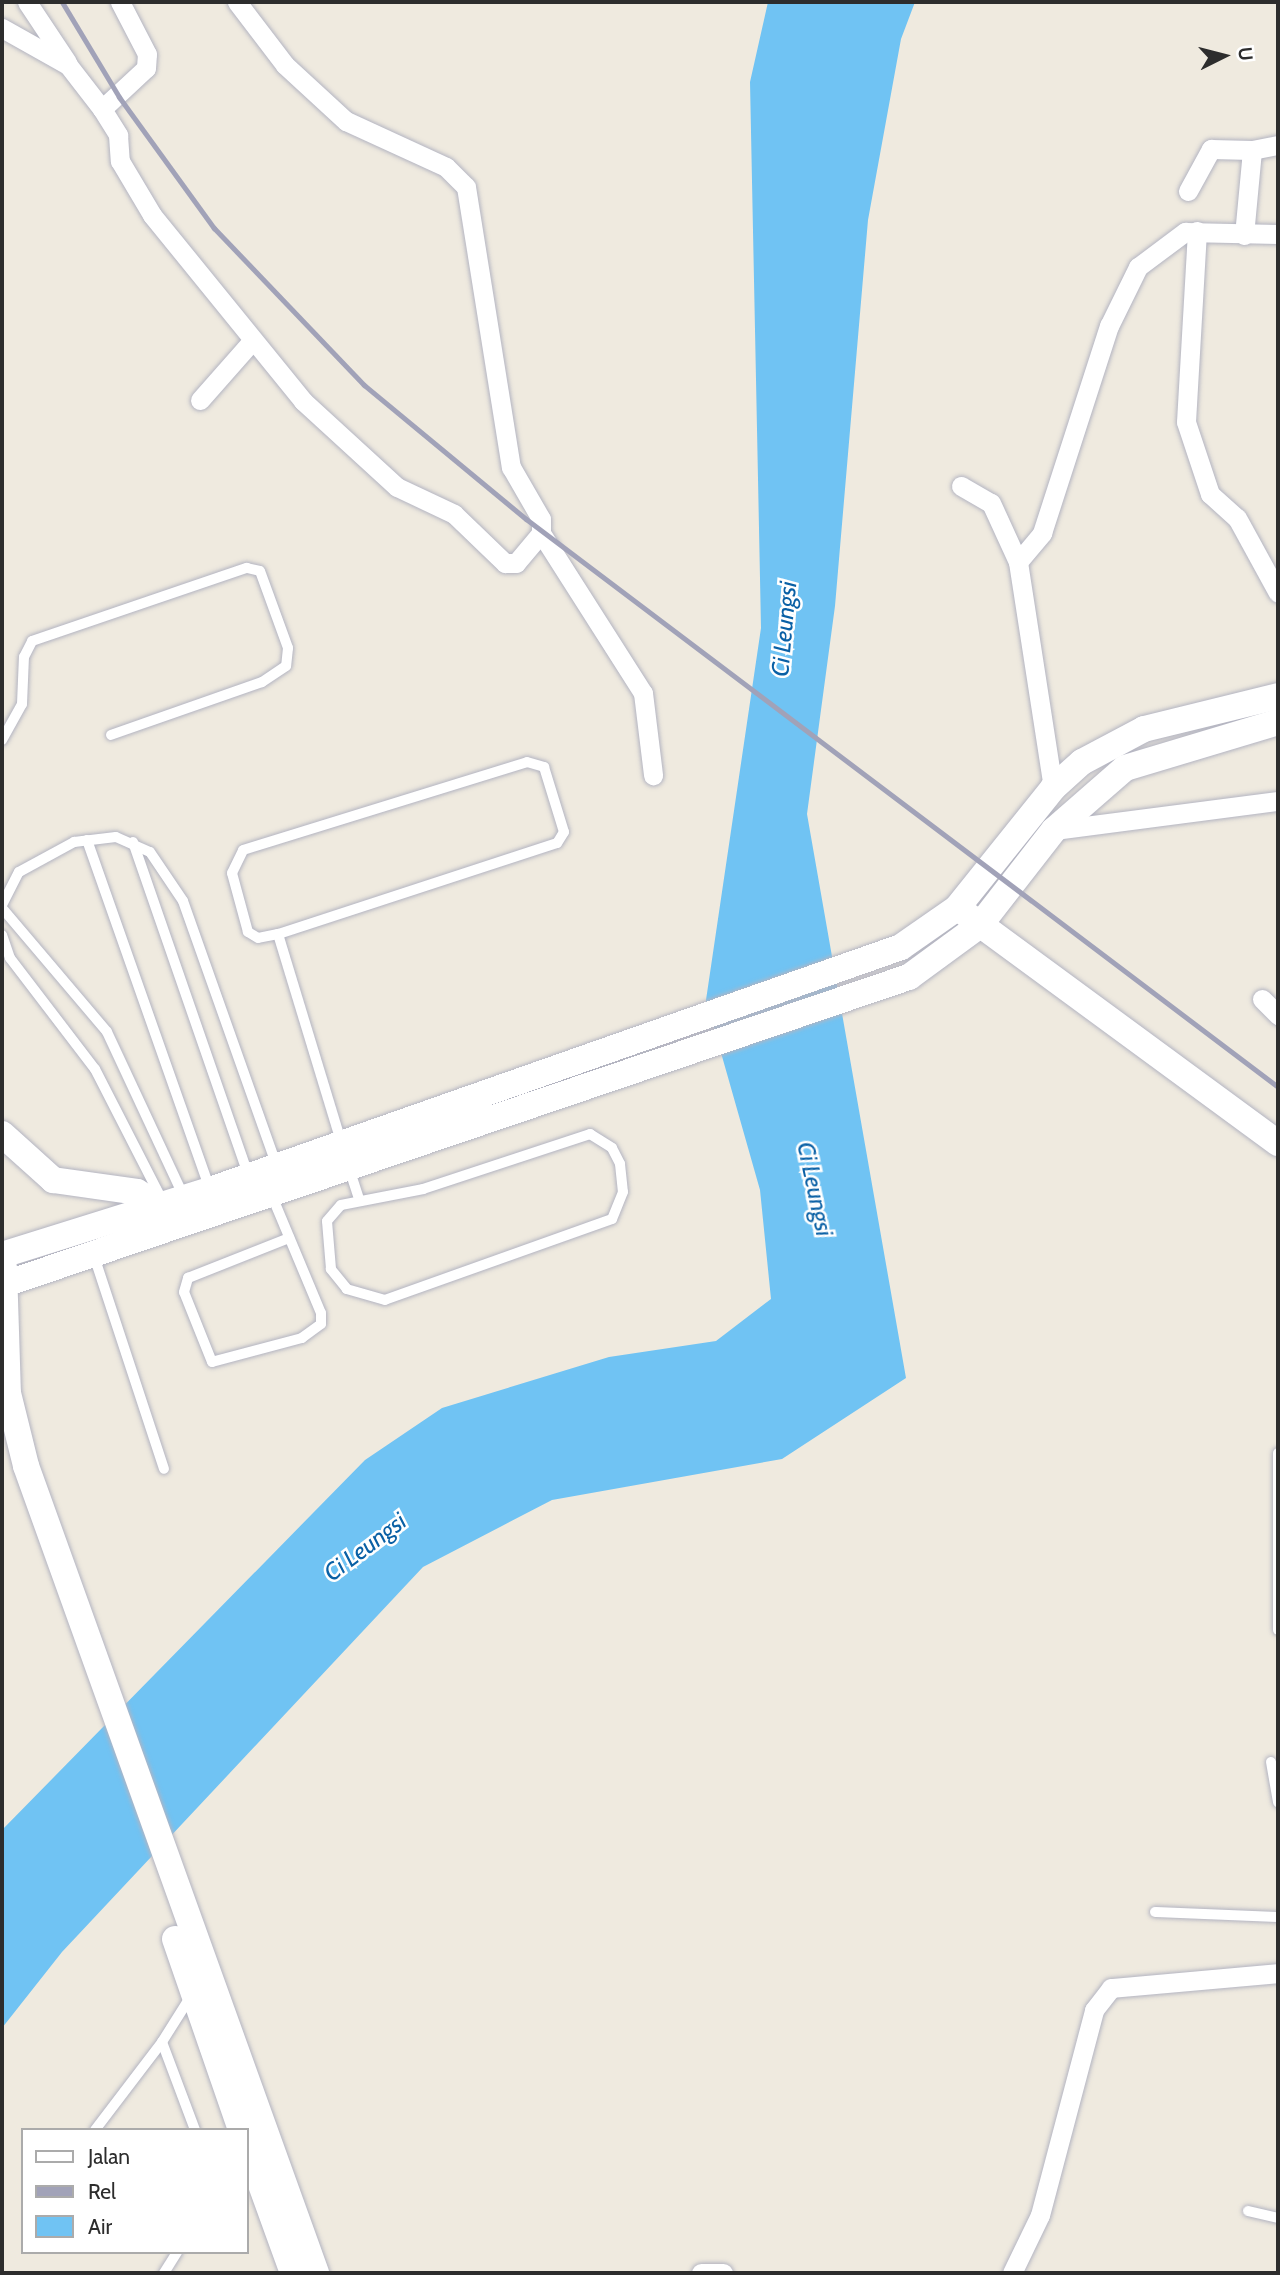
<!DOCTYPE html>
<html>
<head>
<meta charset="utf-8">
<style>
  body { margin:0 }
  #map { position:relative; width:1280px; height:2275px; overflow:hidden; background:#efeadf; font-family:Cabin,sans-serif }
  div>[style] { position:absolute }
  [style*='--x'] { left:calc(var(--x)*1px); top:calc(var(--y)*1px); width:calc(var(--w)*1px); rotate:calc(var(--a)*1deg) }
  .water>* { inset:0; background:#70c3f3 }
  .roads { filter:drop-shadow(0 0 2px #b3b4c1) drop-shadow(0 0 2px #b3b4c1) }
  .lane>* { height:10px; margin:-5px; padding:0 5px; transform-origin:5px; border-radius:5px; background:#fff }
  .street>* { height:19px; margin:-9.5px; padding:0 9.5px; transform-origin:9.5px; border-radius:9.5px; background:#fff }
  .secondary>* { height:26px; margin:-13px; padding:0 13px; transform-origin:13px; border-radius:13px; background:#fff }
  .rail>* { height:5px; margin:-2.5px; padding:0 2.5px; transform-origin:2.5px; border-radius:2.5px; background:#a1a2b8 }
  span { translate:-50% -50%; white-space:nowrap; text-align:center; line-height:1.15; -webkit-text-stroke:5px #fff; paint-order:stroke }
  .water-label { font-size:24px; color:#0960a5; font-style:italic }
  .frame { position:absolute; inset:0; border:4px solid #2d2d2d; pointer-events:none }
  .legend { position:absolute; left:21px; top:2128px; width:228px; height:126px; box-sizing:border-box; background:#fff; border:2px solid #ababab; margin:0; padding:9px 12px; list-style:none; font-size:21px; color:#2d2d2d }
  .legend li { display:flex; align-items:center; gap:14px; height:35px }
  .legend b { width:35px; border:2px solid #ababab }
  .north { position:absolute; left:1189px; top:21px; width:70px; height:70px; -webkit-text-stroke:5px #fff; paint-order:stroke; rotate:84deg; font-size:19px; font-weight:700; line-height:28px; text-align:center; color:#2d2d2d }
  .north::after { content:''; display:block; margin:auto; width:24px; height:32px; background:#2d2d2d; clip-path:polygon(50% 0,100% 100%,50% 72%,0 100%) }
</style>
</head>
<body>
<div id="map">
  <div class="water">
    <div style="clip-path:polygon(768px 2px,915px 2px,901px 39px,868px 220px,835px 606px,807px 814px,906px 1378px,782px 1459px,552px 1500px,423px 1567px,62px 1952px,2px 2028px,2px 1830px,365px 1460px,442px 1408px,609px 1357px,716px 1341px,771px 1299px,760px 1190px,706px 1000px,761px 628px,750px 82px)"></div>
  </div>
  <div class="roads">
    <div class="lane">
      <div style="--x:2;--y:740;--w:41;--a:-60.9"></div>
      <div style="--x:22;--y:704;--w:47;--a:-87.6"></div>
      <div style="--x:24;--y:657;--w:18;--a:-63"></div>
      <div style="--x:32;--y:641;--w:227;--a:-18.8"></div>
      <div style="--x:247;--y:568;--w:13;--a:13"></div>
      <div style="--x:260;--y:571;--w:82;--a:70"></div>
      <div style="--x:288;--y:648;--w:18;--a:96"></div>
      <div style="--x:286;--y:666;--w:29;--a:146"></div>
      <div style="--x:262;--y:682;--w:160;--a:160.7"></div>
      <div style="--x:87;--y:840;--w:370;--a:70.6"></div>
      <div style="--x:133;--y:842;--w:352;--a:70.9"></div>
      <div style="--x:2;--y:905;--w:37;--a:-63"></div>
      <div style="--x:19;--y:872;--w:63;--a:-28.6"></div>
      <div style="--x:74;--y:842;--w:42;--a:-6.8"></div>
      <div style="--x:116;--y:837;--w:37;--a:24"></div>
      <div style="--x:150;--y:852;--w:59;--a:56"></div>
      <div style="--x:183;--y:901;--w:281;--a:70.5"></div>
      <div style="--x:2;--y:908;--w:162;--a:49.7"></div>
      <div style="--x:107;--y:1032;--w:182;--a:65"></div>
      <div style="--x:278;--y:934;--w:20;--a:169"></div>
      <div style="--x:258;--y:938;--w:12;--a:-149"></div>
      <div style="--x:248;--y:932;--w:61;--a:-105.2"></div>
      <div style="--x:232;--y:873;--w:25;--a:-64"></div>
      <div style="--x:243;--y:850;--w:297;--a:-17.2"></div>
      <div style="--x:527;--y:762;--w:18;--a:16"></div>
      <div style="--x:544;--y:767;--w:68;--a:72.9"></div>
      <div style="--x:564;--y:832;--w:13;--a:122"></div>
      <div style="--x:557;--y:843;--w:293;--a:161.9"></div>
      <div style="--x:278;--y:934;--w:220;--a:73.1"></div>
      <div style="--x:2;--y:935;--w:24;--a:71"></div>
      <div style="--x:10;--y:958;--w:140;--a:52.6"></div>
      <div style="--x:95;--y:1069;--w:145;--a:62.9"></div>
      <div style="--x:590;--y:1134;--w:26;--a:32"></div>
      <div style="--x:612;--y:1148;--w:18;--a:63"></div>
      <div style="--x:620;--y:1164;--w:28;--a:84"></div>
      <div style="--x:623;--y:1192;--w:29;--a:112"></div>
      <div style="--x:612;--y:1219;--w:241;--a:160.4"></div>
      <div style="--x:385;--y:1300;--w:40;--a:-164"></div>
      <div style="--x:347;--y:1289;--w:26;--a:-129"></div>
      <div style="--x:331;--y:1269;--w:48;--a:-94.8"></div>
      <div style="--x:327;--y:1221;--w:21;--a:-49"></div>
      <div style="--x:341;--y:1205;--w:84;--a:-11"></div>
      <div style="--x:423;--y:1189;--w:176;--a:-18.2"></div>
      <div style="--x:349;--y:1168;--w:32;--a:72"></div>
      <div style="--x:272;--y:1196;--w:127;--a:67.3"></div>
      <div style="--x:321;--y:1313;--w:11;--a:90"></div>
      <div style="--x:321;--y:1324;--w:24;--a:144"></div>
      <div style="--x:302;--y:1338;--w:93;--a:165.1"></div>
      <div style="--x:212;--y:1362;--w:75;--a:-111.8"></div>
      <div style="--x:184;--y:1292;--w:15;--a:-74"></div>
      <div style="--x:188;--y:1278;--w:109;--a:-21.6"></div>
      <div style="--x:94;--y:1256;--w:224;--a:71.8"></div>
      <div style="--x:1278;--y:1453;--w:177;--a:90"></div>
      <div style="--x:1271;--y:1762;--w:41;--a:80.1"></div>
      <div style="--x:1155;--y:1912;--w:123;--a:2.3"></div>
      <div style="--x:191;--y:1996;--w:54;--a:122.2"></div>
      <div style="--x:162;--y:2042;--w:94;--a:69.4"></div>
      <div style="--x:95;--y:2130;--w:111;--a:-52.7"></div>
      <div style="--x:1248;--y:2211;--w:31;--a:13"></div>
      <div style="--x:164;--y:2273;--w:25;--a:-58"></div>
    </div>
    <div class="street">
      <div style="--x:27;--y:2;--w:72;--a:56.3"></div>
      <div style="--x:237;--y:2;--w:79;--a:52.7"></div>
      <div style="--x:285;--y:65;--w:83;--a:42.6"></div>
      <div style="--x:346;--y:121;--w:110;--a:24.7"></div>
      <div style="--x:446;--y:167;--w:28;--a:45"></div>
      <div style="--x:466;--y:187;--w:284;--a:80.9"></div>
      <div style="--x:511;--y:467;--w:60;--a:60"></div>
      <div style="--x:541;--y:519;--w:14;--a:90"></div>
      <div style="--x:2;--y:28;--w:76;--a:29.3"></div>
      <div style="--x:68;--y:65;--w:56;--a:52.3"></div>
      <div style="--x:102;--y:109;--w:60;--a:-43"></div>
      <div style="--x:146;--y:68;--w:14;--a:-86"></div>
      <div style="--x:147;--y:54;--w:59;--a:-117.4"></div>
      <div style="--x:102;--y:109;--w:31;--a:58"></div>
      <div style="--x:118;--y:135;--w:26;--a:86"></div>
      <div style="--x:120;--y:161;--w:63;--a:59.3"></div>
      <div style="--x:152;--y:215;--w:240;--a:50.9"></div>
      <div style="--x:303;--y:401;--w:127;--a:42.5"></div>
      <div style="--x:397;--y:487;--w:63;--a:25.3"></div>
      <div style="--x:454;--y:514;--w:71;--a:43.9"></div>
      <div style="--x:505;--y:563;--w:11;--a:0"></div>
      <div style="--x:516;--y:563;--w:39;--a:-50"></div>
      <div style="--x:541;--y:533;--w:190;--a:57.5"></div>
      <div style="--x:643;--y:693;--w:83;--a:83"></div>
      <div style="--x:1188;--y:191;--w:48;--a:-61.3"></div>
      <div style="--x:1211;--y:149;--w:41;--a:1.4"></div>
      <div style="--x:1197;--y:231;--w:191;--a:93.3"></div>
      <div style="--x:1186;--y:422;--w:76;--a:71.6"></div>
      <div style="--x:1210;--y:494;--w:36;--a:42"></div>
      <div style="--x:1237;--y:518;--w:85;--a:61.3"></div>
      <div style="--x:1244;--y:235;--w:85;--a:-84.6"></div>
      <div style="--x:1252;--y:150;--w:26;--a:-11"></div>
      <div style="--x:200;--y:400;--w:79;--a:-48.6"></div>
      <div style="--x:961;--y:486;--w:34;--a:30"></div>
      <div style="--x:991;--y:503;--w:65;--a:65.4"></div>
      <div style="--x:1018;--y:562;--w:229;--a:81.2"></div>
      <div style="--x:1018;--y:562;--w:38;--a:-50"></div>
      <div style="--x:1042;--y:533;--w:218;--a:-72.1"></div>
      <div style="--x:1109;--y:326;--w:66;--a:-63.8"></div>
      <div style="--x:1138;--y:267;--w:59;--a:-36.7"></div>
      <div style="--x:1185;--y:232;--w:93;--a:1.2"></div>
      <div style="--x:1054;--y:830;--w:226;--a:-7.4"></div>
      <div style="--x:1262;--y:999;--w:23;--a:45"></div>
      <div style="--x:701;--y:2273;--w:22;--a:0"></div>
      <div style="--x:1012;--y:2273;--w:64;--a:-64.2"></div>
      <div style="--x:1040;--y:2215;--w:212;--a:-75.2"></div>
      <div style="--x:1094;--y:2010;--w:28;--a:-52"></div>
      <div style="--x:1111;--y:1988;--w:168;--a:-5.1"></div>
    </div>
    <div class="secondary">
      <div style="--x:966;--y:914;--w:387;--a:36.3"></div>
      <div style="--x:2;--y:1134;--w:69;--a:42"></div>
      <div style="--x:53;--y:1180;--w:85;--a:8.1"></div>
      <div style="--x:137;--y:1192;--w:26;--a:31"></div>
      <div style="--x:2;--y:1255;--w:218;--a:-17.4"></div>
      <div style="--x:210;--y:1190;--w:732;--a:-19.37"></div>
      <div style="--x:901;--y:947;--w:68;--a:-34.9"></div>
      <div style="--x:957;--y:908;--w:154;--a:-51.3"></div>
      <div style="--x:1053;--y:788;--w:39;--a:-42"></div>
      <div style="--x:1082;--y:762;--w:70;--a:-28"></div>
      <div style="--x:1144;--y:729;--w:138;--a:-13.8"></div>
      <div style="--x:4;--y:1268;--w:125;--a:88.2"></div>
      <div style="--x:8;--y:1393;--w:75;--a:76.1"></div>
      <div style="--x:26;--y:1466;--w:858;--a:70.23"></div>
      <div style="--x:2;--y:1285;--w:958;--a:-18.76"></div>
      <div style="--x:909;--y:977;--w:88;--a:-36.2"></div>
      <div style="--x:980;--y:925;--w:120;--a:-52.1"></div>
      <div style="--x:1054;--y:830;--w:94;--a:-41.1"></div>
      <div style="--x:1125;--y:768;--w:160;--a:-16.7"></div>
      <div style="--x:175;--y:1939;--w:202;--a:70.9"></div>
      <div style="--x:247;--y:2146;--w:135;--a:70.1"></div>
    </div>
  </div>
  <div class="rail">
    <div style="--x:62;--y:2;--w:111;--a:59"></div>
    <div style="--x:119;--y:97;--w:162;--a:54.1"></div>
    <div style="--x:214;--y:228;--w:217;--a:46.3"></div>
    <div style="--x:364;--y:385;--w:210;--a:39.6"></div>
    <div style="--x:526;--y:519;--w:942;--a:37.06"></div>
  </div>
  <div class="water-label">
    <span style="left:784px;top:629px;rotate:-85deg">Ci Leungsi</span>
    <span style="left:815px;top:1189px;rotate:78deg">Ci Leungsi</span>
    <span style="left:365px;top:1547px;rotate:-37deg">Ci Leungsi</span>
  </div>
  <div class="frame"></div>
  <ul class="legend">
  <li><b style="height:9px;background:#fff"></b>Jalan</li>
  <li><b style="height:9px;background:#a1a2b8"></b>Rel</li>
  <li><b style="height:19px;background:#70c3f3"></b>Air</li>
  </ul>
  <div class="north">U</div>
</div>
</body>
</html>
